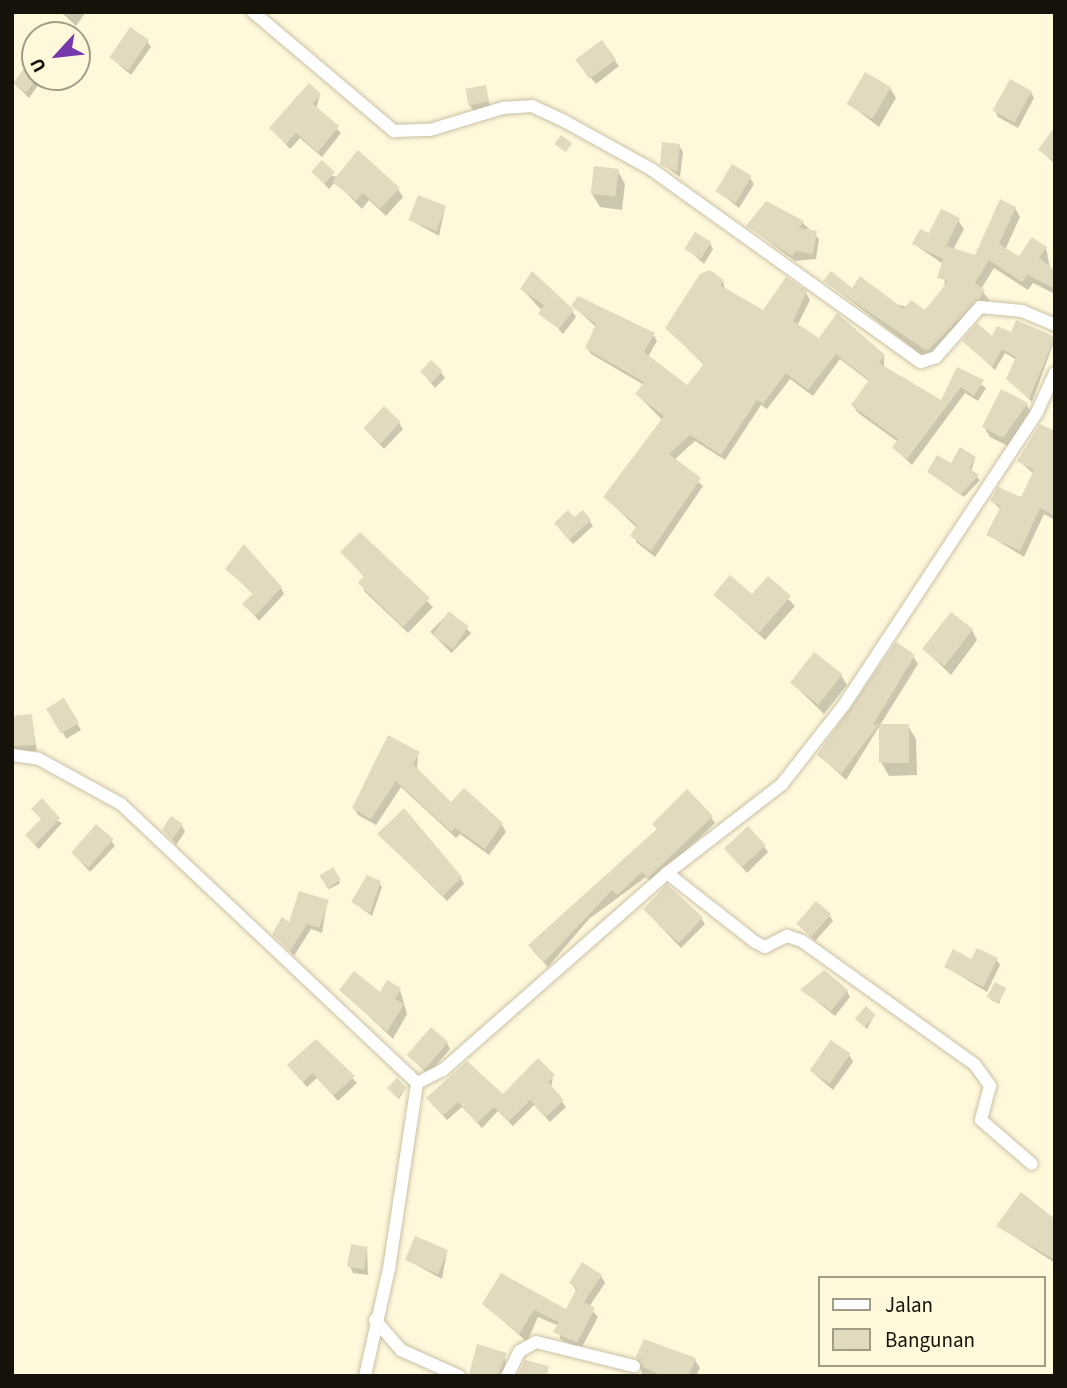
<!DOCTYPE html>
<html>
<head>
<meta charset="utf-8">
<style>
  body { margin:0 }
  #map { position:relative; width:1067px; height:1388px; overflow:hidden; background:#fff8db; font-family:"Source Sans 3",sans-serif }
  div>[style] { position:absolute }
  [style*='--x'] { left:calc(var(--x)*1px); top:calc(var(--y)*1px); width:calc(var(--w)*1px); rotate:calc(var(--a)*1deg) }
  .shadow>* { inset:0; background:#0003; transform-origin:0 0 }
  .building>* { inset:0; background:#e2dabf; transform-origin:0 0 }
  .roads { filter:drop-shadow(0 0 2px #c9c2a7) drop-shadow(0 0 2px #c9c2a7) }
  .street>* { height:12px; margin:-6px; padding:0 6px; transform-origin:6px; border-radius:6px; background:#fff }
  span { translate:-50% -50%; white-space:nowrap; text-align:center; line-height:1.15; -webkit-text-stroke:7px #fff8db; paint-order:stroke }
  .frame { position:absolute; inset:0; border:14px solid #151209; pointer-events:none }
  .legend { position:absolute; left:818px; top:1276px; width:228px; height:91px; box-sizing:border-box; background:#fff8db; border:2px solid #a19c87; margin:0; padding:9px 12px; list-style:none; font-size:21px; color:#151209 }
  .legend li { display:flex; align-items:center; gap:14px; height:35px }
  .legend b { width:35px; border:2px solid #a19c87 }
  .north { position:absolute; left:21px; top:21px; width:70px; height:70px; box-sizing:border-box; background:#fff8db; border:2px solid #a19c87; border-radius:50%; rotate:243deg; font-size:19px; font-weight:700; line-height:28px; text-align:center; color:#151209 }
  .north::after { content:''; display:block; margin:auto; width:24px; height:32px; background:#7638ad; clip-path:polygon(50% 0,100% 100%,50% 72%,0 100%) }
</style>
</head>
<body>
<div id="map">
  <div class="shadow">
    <div style="clip-path:polygon(61px 12px,86px 12px,76px 26px)"></div>
    <div style="clip-path:polygon(147px 41px,151px 47px,131px 75px,111px 58px)"></div>
    <div style="clip-path:polygon(601px 43px,619px 66px,596px 84px,582px 67px)"></div>
    <div style="clip-path:polygon(36px 78px,39px 84px,29px 98px,15px 84px)"></div>
    <div style="clip-path:polygon(485px 87px,491px 108px,473px 110px,469px 104px)"></div>
    <div style="clip-path:polygon(890px 88px,896px 98px,879px 127px,849px 104px)"></div>
    <div style="clip-path:polygon(1031px 92px,1034px 98px,1018px 128px,998px 117px,995px 111px)"></div>
    <div style="clip-path:polygon(320px 95px,316px 109px,341px 133px,322px 157px,300px 138px,290px 149px,271px 128px)"></div>
    <div style="clip-path:polygon(1055px 129px,1055px 164px,1040px 150px)"></div>
    <div style="clip-path:polygon(679px 145px,683px 152px,680px 177px,662px 164px)"></div>
    <div style="clip-path:polygon(618px 171px,625px 184px,622px 210px,600px 207px,592px 194px)"></div>
    <div style="clip-path:polygon(313px 172px,398px 189px,403px 197px,386px 216px,369px 200px,362px 209px,335px 182px,329px 189px)"></div>
    <div style="clip-path:polygon(750px 178px,754px 184px,739px 208px,717px 191px)"></div>
    <div style="clip-path:polygon(445px 208px,439px 236px,410px 220px)"></div>
    <div style="clip-path:polygon(1015px 208px,1020px 217px,1005px 250px,1019px 258px,1046px 248px,1055px 294px,1033px 283px,1028px 290px,994px 268px,981px 289px,989px 300px,985px 308px,928px 360px,825px 281px,925px 313px,945px 287px,943px 264px,914px 244px,958px 220px,964px 229px,953px 250px,976px 258px)"></div>
    <div style="clip-path:polygon(803px 223px,819px 239px,816px 259px,795px 261px,748px 226px)"></div>
    <div style="clip-path:polygon(710px 243px,713px 249px,704px 264px,687px 249px)"></div>
    <div style="clip-path:polygon(723px 281px,725px 290px,763px 312px,806px 293px,810px 300px,797px 326px,819px 341px,884px 356px,884px 368px,941px 402px,958px 369px,986px 388px,978px 401px,965px 393px,912px 465px,894px 448px,898px 442px,857px 412px,853px 405px,870px 382px,840px 359px,813px 396px,790px 379px,767px 409px,761px 405px,725px 460px,695px 441px,674px 460px,703px 486px,655px 557px,636px 542px,637px 528px,605px 497px,662px 420px,637px 394px,644px 385px,591px 354px,587px 348px,596px 327px,573px 306px,653px 334px,657px 341px,648px 357px,688px 387px,705px 366px,667px 328px)"></div>
    <div style="clip-path:polygon(522px 289px,572px 311px,576px 317px,563px 334px)"></div>
    <div style="clip-path:polygon(1017px 322px,1055px 339px,1032px 402px,1008px 379px,1017px 360px,1005px 353px,995px 370px,964px 341px,1011px 334px)"></div>
    <div style="clip-path:polygon(422px 372px,441px 372px,445px 378px,435px 388px)"></div>
    <div style="clip-path:polygon(1026px 404px,1032px 414px,1008px 446px,990px 437px,984px 427px)"></div>
    <div style="clip-path:polygon(399px 423px,403px 429px,384px 449px,365px 429px)"></div>
    <div style="clip-path:polygon(1055px 433px,1055px 520px,1044px 514px,1024px 557px,988px 535px,1001px 510px,992px 501px,1022px 499px,1034px 474px,1019px 461px)"></div>
    <div style="clip-path:polygon(975px 458px,971px 472px,980px 480px,964px 497px,929px 472px)"></div>
    <div style="clip-path:polygon(583px 512px,593px 526px,573px 544px,559px 528px)"></div>
    <div style="clip-path:polygon(360px 534px,433px 607px,408px 633px,364px 591px,365px 578px,343px 553px)"></div>
    <div style="clip-path:polygon(227px 569px,281px 588px,284px 594px,259px 621px,245px 604px,254px 595px)"></div>
    <div style="clip-path:polygon(768px 578px,795px 606px,765px 640px,715px 595px,752px 597px)"></div>
    <div style="left:450px;top:612px;width:30px;height:28px;rotate:45deg"></div>
    <div style="clip-path:polygon(972px 630px,977px 640px,951px 675px,925px 650px)"></div>
    <div style="clip-path:polygon(913px 656px,918px 664px,846px 780px,819px 755px)"></div>
    <div style="clip-path:polygon(841px 675px,847px 685px,824px 714px,792px 683px)"></div>
    <div style="left:63px;top:700px;width:35px;height:17px;rotate:59deg"></div>
    <div style="clip-path:polygon(31px 716px,37px 751px,13px 753px,12px 718px)"></div>
    <div style="clip-path:polygon(908px 726px,916px 739px,917px 775px,889px 776px,881px 762px)"></div>
    <div style="clip-path:polygon(418px 754px,417px 771px,451px 805px,502px 825px,506px 832px,489px 855px,460px 834px,456px 838px,401px 787px,376px 825px,358px 815px,354px 808px)"></div>
    <div style="clip-path:polygon(33px 809px,62px 823px,39px 849px,30px 840px,42px 820px)"></div>
    <div style="clip-path:polygon(711px 817px,715px 823px,652px 883px,646px 877px,589px 919px,548px 967px,533px 951px,530px 945px,657px 829px,654px 824px)"></div>
    <div style="clip-path:polygon(182px 826px,185px 832px,176px 845px,164px 830px)"></div>
    <div style="clip-path:polygon(379px 834px,461px 878px,464px 884px,447px 901px)"></div>
    <div style="clip-path:polygon(111px 840px,115px 846px,90px 872px,72px 852px)"></div>
    <div style="clip-path:polygon(764px 846px,768px 852px,747px 873px,727px 850px)"></div>
    <div style="left:333px;top:869px;width:16px;height:13px;rotate:63deg"></div>
    <div style="clip-path:polygon(379px 883px,382px 887px,372px 916px,353px 902px)"></div>
    <div style="clip-path:polygon(327px 902px,322px 933px,311px 929px,294px 956px,274px 934px)"></div>
    <div style="clip-path:polygon(643px 908px,701px 918px,705px 924px,681px 948px)"></div>
    <div style="clip-path:polygon(829px 915px,833px 921px,815px 941px,798px 924px)"></div>
    <div style="clip-path:polygon(996px 959px,1000px 965px,987px 992px,946px 967px)"></div>
    <div style="clip-path:polygon(1004px 989px,999px 1004px,991px 1000px,989px 997px)"></div>
    <div style="clip-path:polygon(341px 990px,380px 995px,400px 990px,407px 1014px,393px 1039px)"></div>
    <div style="clip-path:polygon(802px 990px,847px 991px,850px 997px,835px 1016px)"></div>
    <div style="clip-path:polygon(874px 1016px,867px 1029px,858px 1021px)"></div>
    <div style="clip-path:polygon(316px 1041px,357px 1083px,338px 1101px,317px 1078px,307px 1087px,293px 1071px)"></div>
    <div style="clip-path:polygon(447px 1043px,450px 1049px,428px 1075px,409px 1055px)"></div>
    <div style="clip-path:polygon(850px 1056px,853px 1062px,833px 1090px,811px 1071px)"></div>
    <div style="clip-path:polygon(553px 1076px,551px 1088px,566px 1107px,550px 1122px,534px 1105px,513px 1126px,498px 1111px,482px 1128px,462px 1107px,447px 1120px,432px 1104px,503px 1096px)"></div>
    <div style="clip-path:polygon(405px 1089px,399px 1099px,390px 1090px)"></div>
    <div style="clip-path:polygon(1055px 1220px,1055px 1263px,998px 1226px)"></div>
    <div style="clip-path:polygon(367px 1248px,368px 1275px,353px 1273px,350px 1266px)"></div>
    <div style="clip-path:polygon(447px 1252px,442px 1279px,407px 1260px)"></div>
    <div style="clip-path:polygon(601px 1276px,605px 1283px,589px 1307px,598px 1317px,581px 1349px,560px 1339px,559px 1326px,538px 1317px,527px 1342px,484px 1304px,566px 1312px,577px 1292px,571px 1283px)"></div>
    <div style="clip-path:polygon(505px 1358px,507px 1376px,471px 1373px)"></div>
    <div style="clip-path:polygon(637px 1358px,695px 1360px,700px 1368px,696px 1376px,574px 1376px,642px 1374px)"></div>
  </div>
  <div class="building">
    <div style="left:130px;top:27px;width:23px;height:37px;rotate:34deg"></div>
    <div style="left:602px;top:40px;width:24px;height:33px;rotate:54deg"></div>
    <div style="left:24px;top:68px;width:16px;height:19px;rotate:35deg"></div>
    <div style="left:865px;top:72px;width:30px;height:37px;rotate:30deg"></div>
    <div style="left:1010px;top:79px;width:25px;height:36px;rotate:29deg"></div>
    <div style="clip-path:polygon(309px 83px,321px 94px,313px 104px,339px 126px,318px 152px,296px 133px,286px 144px,269px 128px)"></div>
    <div style="left:486px;top:85px;width:17px;height:21px;rotate:80deg"></div>
    <div style="clip-path:polygon(1055px 126px,1055px 162px,1038px 150px)"></div>
    <div style="left:561px;top:135px;width:14px;height:11px;rotate:36deg"></div>
    <div style="clip-path:polygon(662px 142px,680px 144px,677px 172px,660px 165px)"></div>
    <div style="clip-path:polygon(358px 150px,400px 188px,380px 209px,363px 193px,356px 201px,332px 182px)"></div>
    <div style="left:322px;top:160px;width:18px;height:16px;rotate:43deg"></div>
    <div style="left:732px;top:164px;width:23px;height:32px;rotate:31deg"></div>
    <div style="left:594px;top:166px;width:25px;height:28px;rotate:7deg"></div>
    <div style="left:418px;top:195px;width:30px;height:27px;rotate:21deg"></div>
    <div style="clip-path:polygon(1000px 199px,1016px 207px,999px 244px,1019px 256px,1032px 237px,1047px 247px,1039px 258px,1055px 270px,1055px 289px,1028px 275px,1022px 282px,989px 260px,975px 283px,985px 290px,980px 298px,927px 351px,823px 281px,831px 271px,852px 288px,860px 276px,904px 309px,911px 300px,925px 310px,948px 281px,937px 278px,943px 259px,912px 244px,920px 229px,929px 233px,941px 209px,960px 218px,946px 246px,975px 255px)"></div>
    <div style="clip-path:polygon(766px 201px,804px 221px,799px 228px,817px 231px,813px 254px,796px 251px,792px 256px,746px 226px)"></div>
    <div style="left:695px;top:232px;width:19px;height:20px;rotate:32deg"></div>
    <div style="clip-path:polygon(710px 270px,724px 280px,720px 285px,763px 310px,786px 277px,807px 291px,793px 321px,819px 338px,837px 313px,885px 355px,879px 363px,941px 400px,957px 367px,984px 380px,974px 396px,961px 387px,907px 459px,892px 448px,898px 439px,851px 405px,869px 380px,836px 354px,808px 390px,786px 373px,763px 404px,757px 400px,721px 455px,690px 435px,669px 454px,701px 478px,651px 551px,630px 536px,637px 525px,603px 497px,664px 416px,635px 394px,644px 382px,585px 348px,596px 324px,571px 306px,578px 296px,655px 333px,644px 352px,687px 385px,704px 364px,665px 328px,700px 274px)"></div>
    <div style="clip-path:polygon(532px 271px,574px 310px,559px 329px,538px 314px,544px 305px,520px 289px)"></div>
    <div style="clip-path:polygon(1016px 320px,1055px 337px,1029px 399px,1006px 379px,1016px 357px,1002px 349px,992px 367px,962px 341px,977px 323px,992px 336px,997px 326px,1011px 332px)"></div>
    <div style="left:431px;top:360px;width:16px;height:16px;rotate:43deg"></div>
    <div style="clip-path:polygon(1001px 389px,1028px 403px,1003px 438px,982px 427px)"></div>
    <div style="left:384px;top:406px;width:23px;height:30px;rotate:43deg"></div>
    <div style="clip-path:polygon(1040px 424px,1055px 431px,1055px 516px,1040px 508px,1020px 551px,986px 535px,1001px 506px,990px 501px,998px 487px,1021px 497px,1034px 470px,1017px 461px)"></div>
    <div style="clip-path:polygon(960px 447px,976px 457px,969px 468px,979px 475px,961px 494px,927px 472px,937px 455px,951px 463px)"></div>
    <div style="clip-path:polygon(568px 510px,574px 517px,583px 510px,591px 520px,569px 540px,554px 523px)"></div>
    <div style="clip-path:polygon(360px 532px,430px 598px,403px 627px,358px 583px,364px 576px,340px 552px)"></div>
    <div style="clip-path:polygon(244px 544px,282px 587px,255px 616px,242px 604px,253px 593px,225px 569px)"></div>
    <div style="clip-path:polygon(730px 575px,752px 594px,768px 576px,791px 596px,759px 633px,713px 595px)"></div>
    <div style="left:448px;top:612px;width:25px;height:28px;rotate:34deg"></div>
    <div style="left:951px;top:612px;width:28px;height:47px;rotate:38deg"></div>
    <div style="clip-path:polygon(896px 642px,915px 655px,873px 725px,879px 724px,841px 774px,817px 755px)"></div>
    <div style="left:814px;top:652px;width:36px;height:39px;rotate:38deg"></div>
    <div style="left:64px;top:698px;width:29px;height:21px;rotate:59deg"></div>
    <div style="clip-path:polygon(32px 714px,35px 745px,12px 746px,12px 716px)"></div>
    <div style="left:879px;top:724px;width:30px;height:39px"></div>
    <div style="clip-path:polygon(388px 735px,420px 752px,413px 764px,451px 802px,464px 788px,503px 823px,485px 849px,455px 828px,451px 832px,396px 781px,371px 819px,352px 808px)"></div>
    <div style="clip-path:polygon(687px 789px,713px 816px,648px 878px,642px 872px,617px 895px,612px 890px,544px 962px,528px 945px,657px 829px,652px 824px)"></div>
    <div style="clip-path:polygon(42px 798px,60px 818px,35px 845px,25px 835px,41px 819px,31px 809px)"></div>
    <div style="clip-path:polygon(404px 808px,462px 877px,443px 896px,377px 834px)"></div>
    <div style="clip-path:polygon(171px 816px,183px 824px,172px 840px,162px 830px)"></div>
    <div style="left:96px;top:824px;width:23px;height:38px;rotate:41deg"></div>
    <div style="left:748px;top:826px;width:26px;height:33px;rotate:47deg"></div>
    <div style="left:333px;top:867px;width:15px;height:16px;rotate:58deg"></div>
    <div style="clip-path:polygon(367px 875px,381px 881px,370px 913px,351px 902px)"></div>
    <div style="left:667px;top:884px;width:49px;height:35px;rotate:43deg"></div>
    <div style="clip-path:polygon(299px 891px,329px 900px,319px 928px,307px 924px,290px 951px,272px 934px,282px 917px,289px 922px)"></div>
    <div style="left:816px;top:901px;width:20px;height:30px;rotate:41deg"></div>
    <div style="clip-path:polygon(977px 948px,998px 958px,983px 987px,944px 967px,953px 949px,971px 959px)"></div>
    <div style="clip-path:polygon(824px 970px,848px 990px,831px 1011px,800px 990px)"></div>
    <div style="clip-path:polygon(354px 971px,380px 992px,387px 980px,401px 988px,395px 999px,404px 1004px,387px 1032px,339px 990px)"></div>
    <div style="left:995px;top:982px;width:13px;height:17px;rotate:29deg"></div>
    <div style="left:866px;top:1006px;width:13px;height:17px;rotate:42deg"></div>
    <div style="left:431px;top:1027px;width:23px;height:37px;rotate:41deg"></div>
    <div style="clip-path:polygon(316px 1039px,355px 1076px,333px 1096px,313px 1073px,303px 1082px,287px 1065px)"></div>
    <div style="left:831px;top:1040px;width:24px;height:37px;rotate:35deg"></div>
    <div style="clip-path:polygon(538px 1058px,555px 1075px,548px 1082px,564px 1100px,546px 1117px,530px 1100px,509px 1121px,494px 1107px,477px 1123px,458px 1102px,443px 1116px,426px 1098px,467px 1061px,503px 1094px)"></div>
    <div style="left:397px;top:1078px;width:14px;height:14px;rotate:45deg"></div>
    <div style="clip-path:polygon(1021px 1192px,1055px 1219px,1055px 1260px,996px 1226px)"></div>
    <div style="left:415px;top:1236px;width:36px;height:26px;rotate:23deg"></div>
    <div style="left:351px;top:1244px;width:17px;height:23px;rotate:10deg"></div>
    <div style="clip-path:polygon(582px 1262px,602px 1275px,584px 1302px,595px 1308px,577px 1343px,553px 1332px,559px 1322px,534px 1310px,519px 1334px,482px 1304px,501px 1273px,566px 1309px,577px 1288px,569px 1283px)"></div>
    <div style="clip-path:polygon(644px 1339px,696px 1358px,688px 1376px,662px 1376px,643px 1367px,636px 1357px)"></div>
    <div style="clip-path:polygon(477px 1344px,507px 1353px,498px 1376px,469px 1374px)"></div>
    <div style="clip-path:polygon(525px 1360px,549px 1366px,547px 1376px,517px 1376px)"></div>
  </div>
  <div class="roads">
    <div class="street">
      <div style="--x:253;--y:12;--w:185;--a:40.2"></div>
      <div style="--x:394;--y:131;--w:36;--a:-2"></div>
      <div style="--x:430;--y:130;--w:76;--a:-16.8"></div>
      <div style="--x:503;--y:108;--w:29;--a:-4"></div>
      <div style="--x:532;--y:106;--w:35;--a:25"></div>
      <div style="--x:564;--y:121;--w:99;--a:28.9"></div>
      <div style="--x:651;--y:169;--w:332;--a:35.6"></div>
      <div style="--x:921;--y:362;--w:16;--a:-18"></div>
      <div style="--x:936;--y:357;--w:67;--a:-48.7"></div>
      <div style="--x:980;--y:307;--w:42;--a:5.4"></div>
      <div style="--x:1022;--y:311;--w:36;--a:23"></div>
      <div style="--x:12;--y:755;--w:27;--a:8"></div>
      <div style="--x:39;--y:759;--w:94;--a:28.8"></div>
      <div style="--x:121;--y:804;--w:407;--a:43.3"></div>
      <div style="--x:667;--y:873;--w:112;--a:38.1"></div>
      <div style="--x:755;--y:942;--w:11;--a:27"></div>
      <div style="--x:765;--y:947;--w:25;--a:-27"></div>
      <div style="--x:787;--y:936;--w:16;--a:18"></div>
      <div style="--x:802;--y:941;--w:213;--a:35.6"></div>
      <div style="--x:975;--y:1065;--w:26;--a:54"></div>
      <div style="--x:990;--y:1086;--w:35;--a:105"></div>
      <div style="--x:981;--y:1120;--w:67;--a:40.8"></div>
      <div style="--x:417;--y:1083;--w:29;--a:-27"></div>
      <div style="--x:443;--y:1070;--w:298;--a:-41.3"></div>
      <div style="--x:667;--y:873;--w:145;--a:-37.7"></div>
      <div style="--x:782;--y:784;--w:100;--a:-51.9"></div>
      <div style="--x:844;--y:705;--w:351;--a:-56.6"></div>
      <div style="--x:1037;--y:412;--w:43;--a:-65.2"></div>
      <div style="--x:375;--y:1320;--w:40;--a:49"></div>
      <div style="--x:401;--y:1350;--w:64;--a:24.1"></div>
      <div style="--x:365;--y:1376;--w:110;--a:-77.4"></div>
      <div style="--x:389;--y:1269;--w:188;--a:-81.4"></div>
      <div style="--x:507;--y:1376;--w:28;--a:-63"></div>
      <div style="--x:520;--y:1351;--w:18;--a:-29"></div>
      <div style="--x:536;--y:1342;--w:101;--a:13.8"></div>
    </div>
  </div>
  <div class="frame"></div>
  <ul class="legend">
  <li><b style="height:9px;background:#fff"></b>Jalan</li>
  <li><b style="height:19px;background:#e2dabf"></b>Bangunan</li>
  </ul>
  <div class="north">U</div>
</div>
</body>
</html>
